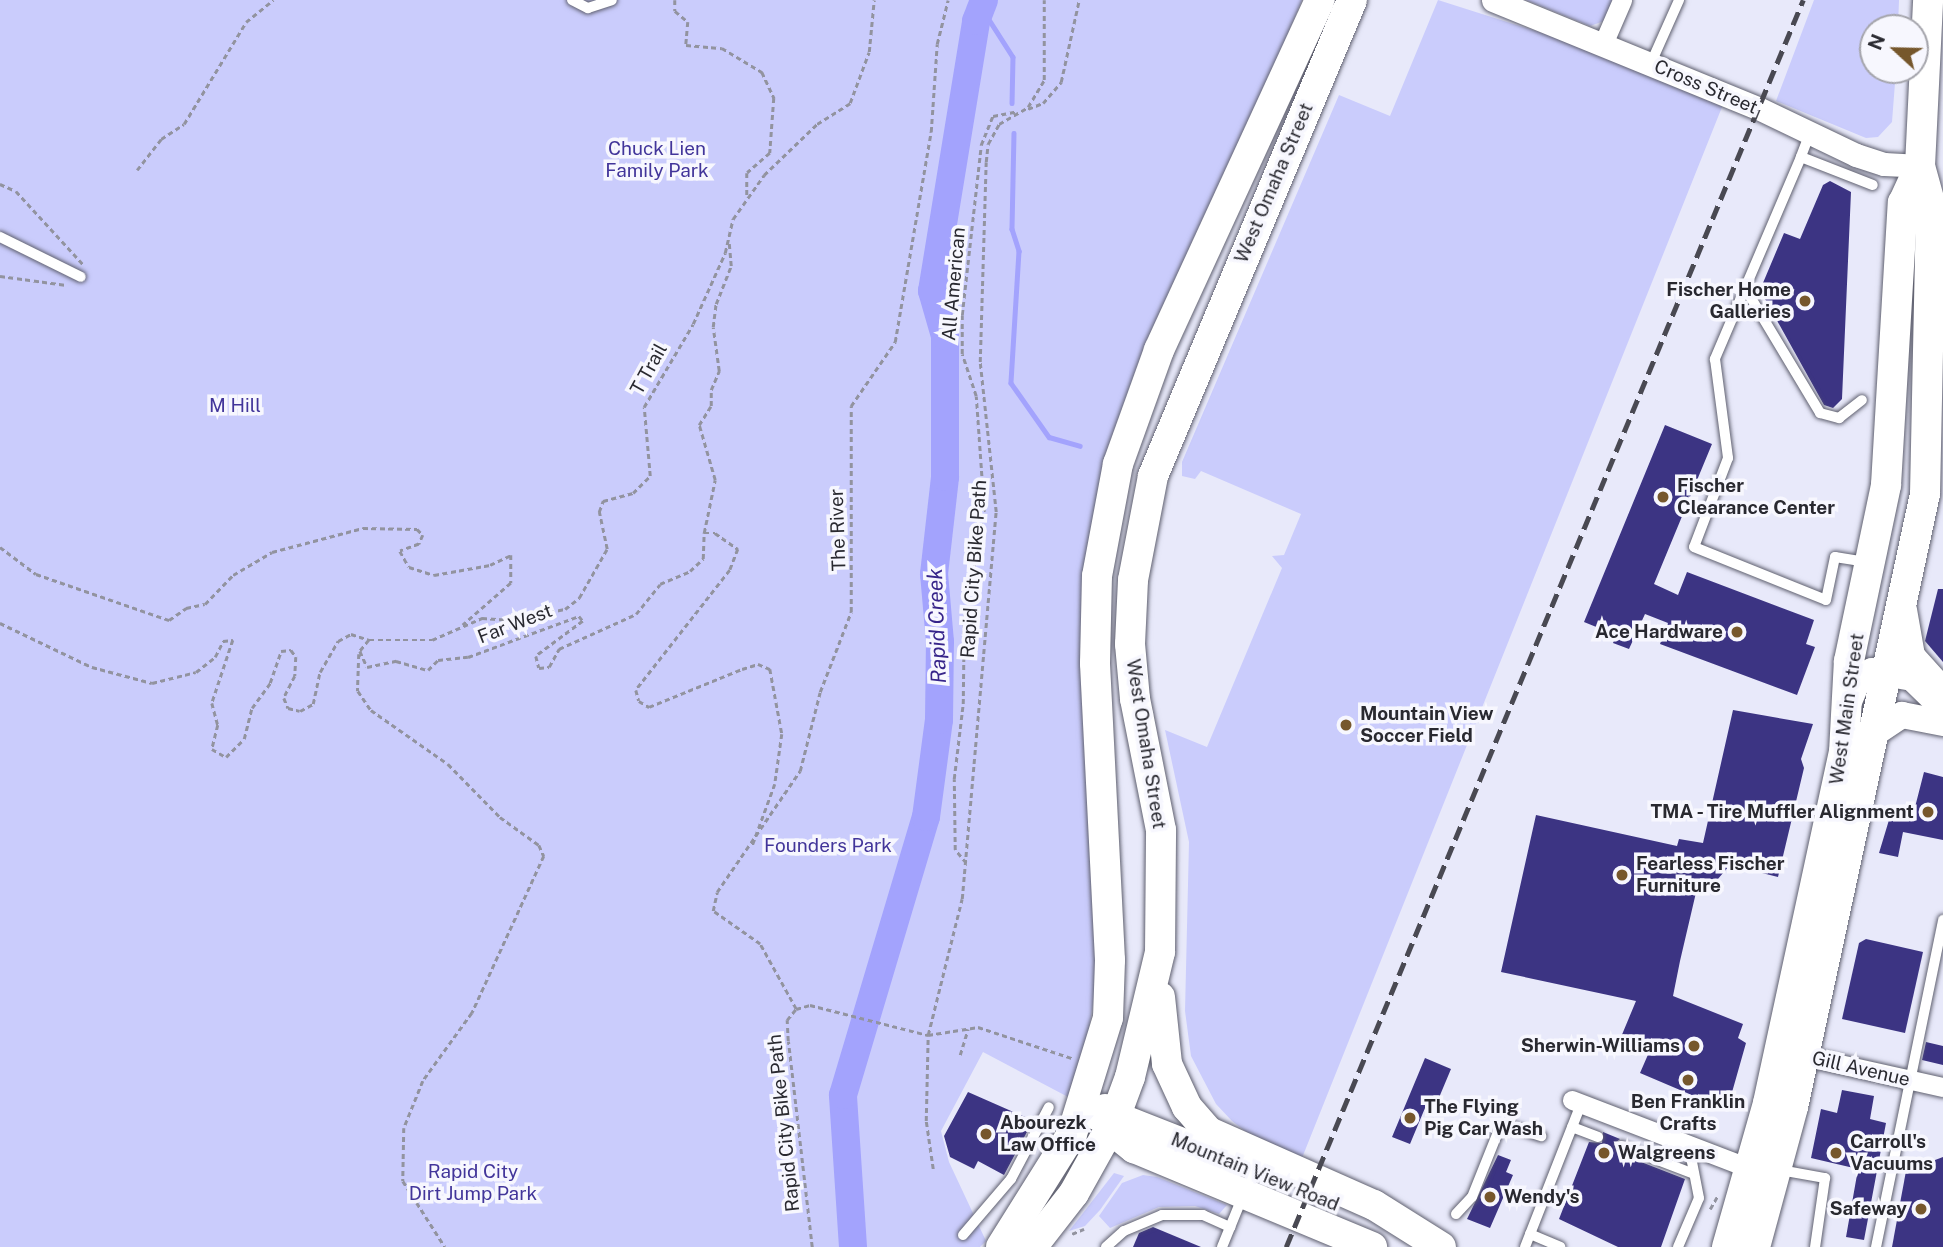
<!DOCTYPE html>
<html>
<head>
<meta charset="utf-8">
<style>
  body { margin:0 }
  #map { position:relative; width:1943px; height:1247px; overflow:hidden; background:#e8e9fa; font-family:"Public Sans",sans-serif }
  div>[style] { position:absolute }
  [style*='--x'] { left:calc(var(--x)*1px); top:calc(var(--y)*1px); width:calc(var(--w)*1px); rotate:calc(var(--a)*1deg) }
  .green>* { inset:0; background:#caccfc }
  .stream>* { height:4.5px; margin:-2.25px; padding:0 2.25px; transform-origin:2.25px; border-radius:2.25px; background:#a3a3fd }
  .river>* { height:28px; margin:-14px; padding:0 14px; transform-origin:14px; border-radius:14px; background:#a3a3fd }
  .building>* { inset:0; background:#3c3483 }
  .path>* { height:2.5px; margin-top:-1.25px; transform-origin:0; background:repeating-linear-gradient(90deg,#92939f 0 5px,transparent 0 8.5px) }
  .roads { filter:drop-shadow(0 0 2px #5f606f) drop-shadow(0 0 2px #5f606f) }
  .service>* { height:10px; margin:-5px; padding:0 5px; transform-origin:5px; border-radius:5px; background:#fff }
  .minor>* { height:19px; margin:-9.5px; padding:0 9.5px; transform-origin:9.5px; border-radius:9.5px; background:#fff }
  .tertiary>* { height:23px; margin:-11.5px; padding:0 11.5px; transform-origin:11.5px; border-radius:11.5px; background:#fff }
  .secondary>* { height:26px; margin:-13px; padding:0 13px; transform-origin:13px; border-radius:13px; background:#fff }
  .primary>* { height:30px; margin:-15px; padding:0 15px; transform-origin:15px; border-radius:15px; background:#fff }
  .rail>* { height:4.5px; margin-top:-2.25px; transform-origin:0; background:repeating-linear-gradient(90deg,#494952 0 14px,transparent 0 21px) }
  .dots>* { width:19px; height:19px; translate:-50% -50%; box-sizing:border-box; border:4px solid #f7f7fe; border-radius:50% }
  span { translate:-50% -50%; white-space:nowrap; text-align:center; line-height:1.15; -webkit-text-stroke:7px #f7f7fe; paint-order:stroke }
  .street-label { font-size:19px; color:#292930 }
  .park-label { font-size:19px; color:#42359a }
  .poi-label { font-size:19px; color:#292930; font-weight:700 }
  .right { translate:-100% -50%; text-align:right }
  .left { translate:0 -50%; text-align:left }
  .water-label { font-size:21px; color:#37258a; font-style:italic }
  .north { position:absolute; left:1859px; top:14px; width:70px; height:70px; box-sizing:border-box; background:#f7f7fe; border:2px solid #a5a5ac; border-radius:50%; rotate:292deg; font-size:19px; font-weight:700; line-height:28px; text-align:center; color:#292930 }
  .north::after { content:''; display:block; margin:auto; width:24px; height:32px; background:#76572c; clip-path:polygon(50% 0,100% 100%,50% 72%,0 100%) }
</style>
</head>
<body>
<div id="map">
  <div class="green">
    <div style="clip-path:polygon(0 0,1302px 0,1123px 431px,1081px 654px,1097px 977px,1086px 1048px,1070px 1098px,983px 1052px,941px 1131px,949px 1162px,986px 1241px,980px 1247px,0 1247px)"></div>
    <div style="clip-path:polygon(1438px 0,1586px 47px,1724px 102px,1300px 1163px,1271px 1151px,1232px 1121px,1216px 1104px,1191px 1056px,1185px 1011px,1189px 842px,1165px 730px,1207px 747px,1282px 568px,1272px 556px,1284px 555px,1301px 514px,1201px 471px,1195px 479px,1182px 476px,1182px 462px,1339px 95px,1390px 116px)"></div>
    <div style="clip-path:polygon(1526px 0,1613px 0,1604px 21px,1590px 26px)"></div>
    <div style="clip-path:polygon(1814px 0,1899px 0,1898px 28px,1873px 28px,1873px 70px,1896px 70px,1892px 122px,1878px 137px,1866px 138px,1776px 101px)"></div>
    <div style="clip-path:polygon(1114px 1173px,1124px 1176px,1100px 1210px,1085px 1226px,1069px 1231px)"></div>
    <div style="clip-path:polygon(1143px 1175px,1157px 1177px,1227px 1205px,1219px 1214px,1195px 1206px,1159px 1207px,1110px 1228px,1099px 1216px,1122px 1183px)"></div>
  </div>
  <div class="stream">
    <div style="--x:981;--y:7;--w:59;--a:57.4"></div>
    <div style="--x:1013;--y:57;--w:46;--a:91.2"></div>
    <div style="--x:1014;--y:133;--w:96;--a:91.2"></div>
    <div style="--x:1012;--y:229;--w:23;--a:72"></div>
    <div style="--x:1019;--y:251;--w:132;--a:93.5"></div>
    <div style="--x:1011;--y:383;--w:66;--a:54.9"></div>
    <div style="--x:1049;--y:437;--w:32;--a:16"></div>
  </div>
  <div class="river">
    <div style="--x:853;--y:1247;--w:152;--a:-93.8"></div>
    <div style="--x:843;--y:1095;--w:290;--a:-73.4"></div>
    <div style="--x:926;--y:817;--w:98;--a:-82.4"></div>
    <div style="--x:939;--y:720;--w:78;--a:-89.3"></div>
    <div style="--x:940;--y:642;--w:68;--a:-95"></div>
    <div style="--x:934;--y:574;--w:98;--a:-83.5"></div>
    <div style="--x:945;--y:477;--w:141;--a:-90"></div>
    <div style="--x:945;--y:336;--w:47;--a:-106.1"></div>
    <div style="--x:932;--y:291;--w:274;--a:-80.7"></div>
    <div style="--x:976;--y:21;--w:22;--a:-69"></div>
  </div>
  <div class="building">
    <div style="clip-path:polygon(1830px 181px,1851px 192px,1842px 399px,1833px 408px,1824px 405px,1760px 290px,1784px 233px,1800px 239px,1823px 185px)"></div>
    <div style="clip-path:polygon(1665px 425px,1712px 444px,1654px 584px,1678px 595px,1687px 572px,1814px 620px,1806px 644px,1815px 647px,1797px 695px,1660px 644px,1668px 623px,1645px 614px,1629px 649px,1613px 643px,1616px 635px,1584px 622px)"></div>
    <div style="clip-path:polygon(1938px 589px,1943px 589px,1943px 662px,1925px 641px)"></div>
    <div style="clip-path:polygon(1733px 710px,1813px 724px,1801px 759px,1804px 768px,1778px 877px,1730px 865px,1717px 880px,1698px 884px,1680px 961px,1673px 996px,1743px 1024px,1738px 1038px,1746px 1043px,1727px 1110px,1640px 1073px,1650px 1050px,1621px 1037px,1636px 1001px,1501px 972px,1536px 815px,1677px 846px,1679px 839px,1703px 843px)"></div>
    <div style="clip-path:polygon(1924px 772px,1943px 777px,1943px 840px,1903px 832px,1898px 857px,1879px 853px,1892px 810px,1913px 815px)"></div>
    <div style="clip-path:polygon(1866px 939px,1923px 952px,1905px 1033px,1842px 1019px,1859px 943px)"></div>
    <div style="clip-path:polygon(1926px 1042px,1943px 1046px,1943px 1065px,1922px 1060px)"></div>
    <div style="clip-path:polygon(1425px 1058px,1451px 1069px,1438px 1100px,1430px 1096px,1410px 1144px,1392px 1137px)"></div>
    <div style="clip-path:polygon(1842px 1090px,1874px 1096px,1870px 1119px,1886px 1123px,1864px 1240px,1846px 1237px,1858px 1169px,1811px 1158px,1821px 1109px,1837px 1113px)"></div>
    <div style="clip-path:polygon(968px 1092px,1025px 1117px,1019px 1127px,1027px 1132px,1004px 1175px,978px 1161px,974px 1169px,950px 1157px,944px 1136px)"></div>
    <div style="clip-path:polygon(1603px 1132px,1620px 1139px,1614px 1144px,1618px 1153px,1685px 1179px,1661px 1247px,1618px 1247px,1559px 1219px,1589px 1142px,1602px 1143px)"></div>
    <div style="clip-path:polygon(1498px 1155px,1511px 1160px,1506px 1172px,1513px 1175px,1490px 1228px,1467px 1219px)"></div>
    <div style="clip-path:polygon(1943px 1157px,1943px 1247px,1892px 1247px,1906px 1171px)"></div>
    <div style="clip-path:polygon(1153px 1227px,1201px 1247px,1133px 1247px,1139px 1233px)"></div>
  </div>
  <div class="path">
    <div style="--x:675;--y:0;--w:11;--a:90"></div>
    <div style="--x:675;--y:11;--w:17;--a:40"></div>
    <div style="--x:688;--y:22;--w:23;--a:95"></div>
    <div style="--x:686;--y:45;--w:36;--a:5"></div>
    <div style="--x:722;--y:48;--w:47;--a:31"></div>
    <div style="--x:762;--y:72;--w:29;--a:65"></div>
    <div style="--x:774;--y:98;--w:55;--a:94.2"></div>
    <div style="--x:770;--y:153;--w:30;--a:139"></div>
    <div style="--x:747;--y:173;--w:22;--a:90"></div>
    <div style="--x:1028;--y:109;--w:16;--a:-22"></div>
    <div style="--x:1043;--y:103;--w:28;--a:-49"></div>
    <div style="--x:1061;--y:82;--w:84;--a:-77.6"></div>
    <div style="--x:137;--y:170;--w:39;--a:-52"></div>
    <div style="--x:161;--y:139;--w:27;--a:-33"></div>
    <div style="--x:184;--y:124;--w:119;--a:-58.7"></div>
    <div style="--x:246;--y:22;--w:35;--a:-39"></div>
    <div style="--x:0;--y:184;--w:17;--a:24"></div>
    <div style="--x:16;--y:191;--w:99;--a:47.5"></div>
    <div style="--x:0;--y:276;--w:67;--a:7.8"></div>
    <div style="--x:704;--y:533;--w:54;--a:-78.3"></div>
    <div style="--x:715;--y:480;--w:57;--a:-106.2"></div>
    <div style="--x:699;--y:425;--w:22;--a:-58"></div>
    <div style="--x:711;--y:406;--w:16;--a:-90"></div>
    <div style="--x:711;--y:390;--w:21;--a:-67"></div>
    <div style="--x:719;--y:371;--w:44;--a:-97.8"></div>
    <div style="--x:713;--y:327;--w:23;--a:-83"></div>
    <div style="--x:716;--y:304;--w:41;--a:-68.5"></div>
    <div style="--x:731;--y:266;--w:25;--a:-95"></div>
    <div style="--x:0;--y:547;--w:45;--a:36.9"></div>
    <div style="--x:36;--y:574;--w:141;--a:19.1"></div>
    <div style="--x:169;--y:620;--w:21;--a:-35"></div>
    <div style="--x:186;--y:608;--w:19;--a:-12"></div>
    <div style="--x:205;--y:604;--w:40;--a:-46"></div>
    <div style="--x:233;--y:575;--w:45;--a:-30.5"></div>
    <div style="--x:272;--y:552;--w:94;--a:-14.8"></div>
    <div style="--x:363;--y:528;--w:54;--a:1.1"></div>
    <div style="--x:417;--y:529;--w:8;--a:45"></div>
    <div style="--x:423;--y:535;--w:10;--a:114"></div>
    <div style="--x:419;--y:544;--w:20;--a:160"></div>
    <div style="--x:400;--y:551;--w:18;--a:61"></div>
    <div style="--x:409;--y:567;--w:26;--a:18"></div>
    <div style="--x:434;--y:575;--w:57;--a:-10.1"></div>
    <div style="--x:490;--y:565;--w:23;--a:-25"></div>
    <div style="--x:511;--y:555;--w:28;--a:90"></div>
    <div style="--x:511;--y:583;--w:64;--a:138.8"></div>
    <div style="--x:0;--y:623;--w:102;--a:25.6"></div>
    <div style="--x:92;--y:667;--w:62;--a:14.9"></div>
    <div style="--x:152;--y:683;--w:45;--a:-14"></div>
    <div style="--x:196;--y:672;--w:24;--a:-38"></div>
    <div style="--x:215;--y:657;--w:18;--a:-63"></div>
    <div style="--x:223;--y:641;--w:10;--a:-6"></div>
    <div style="--x:233;--y:640;--w:66;--a:108.4"></div>
    <div style="--x:212;--y:703;--w:23;--a:75"></div>
    <div style="--x:218;--y:725;--w:25;--a:104"></div>
    <div style="--x:212;--y:749;--w:16;--a:30"></div>
    <div style="--x:226;--y:757;--w:25;--a:-45"></div>
    <div style="--x:244;--y:739;--w:32;--a:-76"></div>
    <div style="--x:252;--y:708;--w:31;--a:-54"></div>
    <div style="--x:270;--y:683;--w:34;--a:-71"></div>
    <div style="--x:281;--y:651;--w:10;--a:-6"></div>
    <div style="--x:291;--y:650;--w:9;--a:54"></div>
    <div style="--x:296;--y:657;--w:19;--a:93"></div>
    <div style="--x:295;--y:676;--w:25;--a:117"></div>
    <div style="--x:284;--y:698;--w:11;--a:68"></div>
    <div style="--x:288;--y:708;--w:12;--a:14"></div>
    <div style="--x:300;--y:711;--w:15;--a:-28"></div>
    <div style="--x:313;--y:704;--w:33;--a:-78"></div>
    <div style="--x:320;--y:672;--w:36;--a:-60"></div>
    <div style="--x:338;--y:641;--w:15;--a:-28"></div>
    <div style="--x:351;--y:634;--w:19;--a:18"></div>
    <div style="--x:369;--y:640;--w:14;--a:129"></div>
    <div style="--x:360;--y:651;--w:17;--a:66"></div>
    <div style="--x:367;--y:667;--w:30;--a:-12"></div>
    <div style="--x:396;--y:661;--w:33;--a:16"></div>
    <div style="--x:428;--y:670;--w:14;--a:-45"></div>
    <div style="--x:438;--y:660;--w:30;--a:-6"></div>
    <div style="--x:468;--y:657;--w:118;--a:-20.3"></div>
    <div style="--x:579;--y:616;--w:6;--a:51"></div>
    <div style="--x:583;--y:621;--w:59;--a:143.3"></div>
    <div style="--x:536;--y:656;--w:12;--a:76"></div>
    <div style="--x:539;--y:668;--w:10;--a:-6"></div>
    <div style="--x:549;--y:667;--w:21;--a:-61"></div>
    <div style="--x:559;--y:649;--w:85;--a:-24.4"></div>
    <div style="--x:636;--y:614;--w:38;--a:-51"></div>
    <div style="--x:660;--y:584;--w:33;--a:-23"></div>
    <div style="--x:690;--y:571;--w:18;--a:-43"></div>
    <div style="--x:703;--y:559;--w:26;--a:-88"></div>
    <div style="--x:704;--y:533;--w:11;--a:0"></div>
    <div style="--x:715;--y:533;--w:28;--a:35"></div>
    <div style="--x:738;--y:549;--w:22;--a:111"></div>
    <div style="--x:730;--y:570;--w:152;--a:128.1"></div>
    <div style="--x:636;--y:690;--w:11;--a:75"></div>
    <div style="--x:639;--y:701;--w:12;--a:31"></div>
    <div style="--x:649;--y:707;--w:100;--a:-22.2"></div>
    <div style="--x:742;--y:669;--w:17;--a:-17"></div>
    <div style="--x:758;--y:664;--w:13;--a:23"></div>
    <div style="--x:770;--y:669;--w:66;--a:79.5"></div>
    <div style="--x:782;--y:734;--w:50;--a:98"></div>
    <div style="--x:775;--y:784;--w:67;--a:110.1"></div>
    <div style="--x:369;--y:640;--w:63;--a:0"></div>
    <div style="--x:432;--y:640;--w:55;--a:-23.7"></div>
    <div style="--x:482;--y:618;--w:26;--a:4"></div>
    <div style="--x:508;--y:620;--w:58;--a:-10.9"></div>
    <div style="--x:565;--y:609;--w:18;--a:-38"></div>
    <div style="--x:579;--y:598;--w:56;--a:-60.3"></div>
    <div style="--x:607;--y:549;--w:38;--a:-102"></div>
    <div style="--x:599;--y:512;--w:12;--a:-70"></div>
    <div style="--x:603;--y:501;--w:31;--a:-15"></div>
    <div style="--x:633;--y:493;--w:24;--a:-45"></div>
    <div style="--x:650;--y:476;--w:69;--a:-95"></div>
    <div style="--x:644;--y:407;--w:96;--a:-59.4"></div>
    <div style="--x:693;--y:324;--w:78;--a:-65.7"></div>
    <div style="--x:725;--y:253;--w:35;--a:-77"></div>
    <div style="--x:733;--y:219;--w:54;--a:-54.8"></div>
    <div style="--x:764;--y:175;--w:74;--a:-43.9"></div>
    <div style="--x:817;--y:124;--w:39;--a:-32"></div>
    <div style="--x:850;--y:103;--w:54;--a:-69.6"></div>
    <div style="--x:869;--y:52;--w:52;--a:-84.5"></div>
    <div style="--x:359;--y:654;--w:37;--a:92"></div>
    <div style="--x:358;--y:691;--w:23;--a:56"></div>
    <div style="--x:371;--y:710;--w:94;--a:35"></div>
    <div style="--x:448;--y:764;--w:74;--a:45.5"></div>
    <div style="--x:500;--y:817;--w:48;--a:35.7"></div>
    <div style="--x:539;--y:845;--w:12;--a:66"></div>
    <div style="--x:544;--y:856;--w:173;--a:114.6"></div>
    <div style="--x:472;--y:1013;--w:84;--a:125.8"></div>
    <div style="--x:423;--y:1081;--w:51;--a:112"></div>
    <div style="--x:404;--y:1128;--w:53;--a:91.1"></div>
    <div style="--x:403;--y:1181;--w:78;--a:57.5"></div>
    <div style="--x:966;--y:863;--w:17;--a:-130"></div>
    <div style="--x:955;--y:850;--w:71;--a:-90.8"></div>
    <div style="--x:954;--y:779;--w:76;--a:-83.2"></div>
    <div style="--x:963;--y:704;--w:84;--a:-89.3"></div>
    <div style="--x:964;--y:620;--w:112;--a:-79.7"></div>
    <div style="--x:984;--y:510;--w:114;--a:-94"></div>
    <div style="--x:976;--y:396;--w:44;--a:-108.4"></div>
    <div style="--x:962;--y:354;--w:39;--a:-90"></div>
    <div style="--x:962;--y:315;--w:171;--a:-83.6"></div>
    <div style="--x:981;--y:145;--w:31;--a:-68"></div>
    <div style="--x:993;--y:116;--w:25;--a:-11"></div>
    <div style="--x:796;--y:1009;--w:74;--a:-119"></div>
    <div style="--x:760;--y:944;--w:57;--a:-144.9"></div>
    <div style="--x:713;--y:911;--w:19;--a:-78"></div>
    <div style="--x:717;--y:892;--w:147;--a:-55.6"></div>
    <div style="--x:800;--y:771;--w:81;--a:-75.8"></div>
    <div style="--x:820;--y:692;--w:86;--a:-68.8"></div>
    <div style="--x:851;--y:612;--w:206;--a:-90"></div>
    <div style="--x:851;--y:406;--w:78;--a:-55.5"></div>
    <div style="--x:895;--y:342;--w:213;--a:-80.3"></div>
    <div style="--x:931;--y:132;--w:88;--a:-86.1"></div>
    <div style="--x:937;--y:44;--w:45;--a:-76"></div>
    <div style="--x:960;--y:1055;--w:27;--a:-73"></div>
    <div style="--x:933;--y:1169;--w:49;--a:-98.3"></div>
    <div style="--x:926;--y:1121;--w:86;--a:-88.7"></div>
    <div style="--x:928;--y:1035;--w:140;--a:-76"></div>
    <div style="--x:962;--y:899;--w:388;--a:-85"></div>
    <div style="--x:996;--y:512;--w:151;--a:-96.1"></div>
    <div style="--x:980;--y:362;--w:200;--a:-88.3"></div>
    <div style="--x:986;--y:162;--w:18;--a:-84"></div>
    <div style="--x:988;--y:144;--w:23;--a:-61"></div>
    <div style="--x:999;--y:124;--w:34;--a:-30"></div>
    <div style="--x:1028;--y:107;--w:31;--a:-59"></div>
    <div style="--x:1044;--y:80;--w:80;--a:-90"></div>
    <div style="--x:1710;--y:1209;--w:14;--a:-60"></div>
    <div style="--x:1072;--y:1234;--w:13;--a:-23"></div>
    <div style="--x:812;--y:1247;--w:207;--a:-96.6"></div>
    <div style="--x:788;--y:1041;--w:21;--a:-93"></div>
    <div style="--x:787;--y:1020;--w:14;--a:-51"></div>
    <div style="--x:796;--y:1009;--w:15;--a:-16"></div>
    <div style="--x:810;--y:1005;--w:122;--a:14.3"></div>
    <div style="--x:928;--y:1035;--w:51;--a:-9.1"></div>
    <div style="--x:978;--y:1027;--w:99;--a:18.3"></div>
  </div>
  <div class="roads">
    <div class="service">
      <div style="--x:572;--y:0;--w:18;--a:27"></div>
      <div style="--x:588;--y:8;--w:25;--a:-18"></div>
      <div style="--x:1651;--y:63;--w:69;--a:-66"></div>
      <div style="--x:1810;--y:133;--w:26;--a:111"></div>
      <div style="--x:1801;--y:157;--w:77;--a:21.3"></div>
      <div style="--x:1801;--y:157;--w:220;--a:113.1"></div>
      <div style="--x:1715;--y:359;--w:100;--a:82.5"></div>
      <div style="--x:1728;--y:458;--w:95;--a:110.9"></div>
      <div style="--x:1694;--y:547;--w:142;--a:21.9"></div>
      <div style="--x:1826;--y:600;--w:44;--a:-78.2"></div>
      <div style="--x:1835;--y:557;--w:31;--a:9"></div>
      <div style="--x:0;--y:237;--w:90;--a:26.3"></div>
      <div style="--x:1745;--y:288;--w:146;--a:59"></div>
      <div style="--x:1820;--y:413;--w:20;--a:15"></div>
      <div style="--x:1839;--y:418;--w:29;--a:-38"></div>
      <div style="--x:1572;--y:1127;--w:28;--a:21"></div>
      <div style="--x:1621;--y:1146;--w:78;--a:21"></div>
      <div style="--x:1780;--y:1170;--w:46;--a:10.1"></div>
      <div style="--x:1825;--y:1178;--w:70;--a:98.2"></div>
      <div style="--x:1456;--y:1214;--w:23;--a:-47"></div>
      <div style="--x:1472;--y:1197;--w:70;--a:-68.2"></div>
      <div style="--x:1498;--y:1132;--w:13;--a:-27"></div>
      <div style="--x:1510;--y:1126;--w:33;--a:18"></div>
      <div style="--x:1530;--y:1234;--w:33;--a:23"></div>
      <div style="--x:963;--y:1235;--w:74;--a:-49.4"></div>
      <div style="--x:1011;--y:1179;--w:81;--a:-62.2"></div>
      <div style="--x:1106;--y:1247;--w:24;--a:-42"></div>
      <div style="--x:1124;--y:1231;--w:41;--a:-22.8"></div>
      <div style="--x:1162;--y:1215;--w:41;--a:0"></div>
      <div style="--x:1203;--y:1215;--w:30;--a:24"></div>
      <div style="--x:1222;--y:1247;--w:82;--a:-67.8"></div>
      <div style="--x:1525;--y:1247;--w:154;--a:-68.6"></div>
      <div style="--x:1678;--y:1247;--w:53;--a:-66.8"></div>
      <div style="--x:1699;--y:1198;--w:38;--a:-101"></div>
      <div style="--x:1692;--y:1161;--w:13;--a:-67"></div>
      <div style="--x:1876;--y:1247;--w:334;--a:-78.4"></div>
    </div>
    <div class="minor">
      <div style="--x:1603;--y:44;--w:48;--a:-66.6"></div>
      <div style="--x:1795;--y:1054;--w:152;--a:12.6"></div>
      <div style="--x:1572;--y:1100;--w:201;--a:21"></div>
    </div>
    <div class="tertiary">
      <div style="--x:1493;--y:0;--w:286;--a:22.2"></div>
      <div style="--x:1758;--y:108;--w:109;--a:25.6"></div>
      <div style="--x:1856;--y:155;--w:29;--a:18"></div>
      <div style="--x:1884;--y:164;--w:36;--a:3"></div>
    </div>
    <div class="secondary">
      <div style="--x:1904;--y:610;--w:47;--a:80.1"></div>
      <div style="--x:1912;--y:656;--w:40;--a:48"></div>
      <div style="--x:1848;--y:704;--w:28;--a:-67"></div>
      <div style="--x:1859;--y:678;--w:15;--a:-28"></div>
      <div style="--x:1872;--y:671;--w:41;--a:9.9"></div>
      <div style="--x:1912;--y:678;--w:43;--a:44.1"></div>
      <div style="--x:1872;--y:735;--w:36;--a:-34"></div>
      <div style="--x:1902;--y:715;--w:42;--a:11"></div>
    </div>
    <div class="primary">
      <div style="--x:1160;--y:997;--w:67;--a:84"></div>
      <div style="--x:1167;--y:1064;--w:47;--a:65.1"></div>
      <div style="--x:1187;--y:1107;--w:33;--a:49"></div>
      <div style="--x:1209;--y:1132;--w:180;--a:23.9"></div>
      <div style="--x:1374;--y:1205;--w:79;--a:32.1"></div>
      <div style="--x:1105;--y:1109;--w:25;--a:69"></div>
      <div style="--x:1114;--y:1132;--w:26;--a:39"></div>
      <div style="--x:1134;--y:1148;--w:258;--a:22.6"></div>
      <div style="--x:1096;--y:1115;--w:15;--a:0"></div>
      <div style="--x:1111;--y:1115;--w:131;--a:21.5"></div>
      <div style="--x:1001;--y:1247;--w:133;--a:-57.9"></div>
      <div style="--x:1072;--y:1134;--w:121;--a:-72.8"></div>
      <div style="--x:1108;--y:1018;--w:58;--a:-88"></div>
      <div style="--x:1110;--y:960;--w:297;--a:-92.9"></div>
      <div style="--x:1095;--y:663;--w:87;--a:-88.7"></div>
      <div style="--x:1097;--y:576;--w:114;--a:-79.4"></div>
      <div style="--x:1118;--y:464;--w:121;--a:-70.2"></div>
      <div style="--x:1159;--y:350;--w:385;--a:-65.3"></div>
      <div style="--x:1032;--y:1247;--w:68;--a:-52.1"></div>
      <div style="--x:1074;--y:1193;--w:80;--a:-60.9"></div>
      <div style="--x:1113;--y:1123;--w:49;--a:-69.7"></div>
      <div style="--x:1130;--y:1077;--w:129;--a:-76.5"></div>
      <div style="--x:1160;--y:952;--w:122;--a:-89.5"></div>
      <div style="--x:1161;--y:830;--w:134;--a:-101.2"></div>
      <div style="--x:1135;--y:699;--w:55;--a:-95.2"></div>
      <div style="--x:1130;--y:644;--w:64;--a:-87.3"></div>
      <div style="--x:1133;--y:580;--w:106;--a:-79.1"></div>
      <div style="--x:1153;--y:476;--w:516;--a:-67.31"></div>
      <div style="--x:1727;--y:1247;--w:150;--a:-74.1"></div>
      <div style="--x:1768;--y:1103;--w:359;--a:-77.8"></div>
      <div style="--x:1844;--y:752;--w:91;--a:-86.9"></div>
      <div style="--x:1849;--y:661;--w:180;--a:-78.1"></div>
      <div style="--x:1886;--y:485;--w:283;--a:-86.6"></div>
      <div style="--x:1903;--y:203;--w:41;--a:-65.3"></div>
      <div style="--x:1755;--y:1247;--w:145;--a:-74.8"></div>
      <div style="--x:1793;--y:1107;--w:627;--a:-77.85"></div>
      <div style="--x:1925;--y:494;--w:288;--a:-88.8"></div>
      <div style="--x:1931;--y:206;--w:41;--a:-105.4"></div>
      <div style="--x:1920;--y:166;--w:166;--a:-87.2"></div>
    </div>
  </div>
  <div class="rail">
    <div style="--x:1286;--y:1247;--w:1350;--a:-67.48"></div>
  </div>
  <div class="dots">
    <div style="left:1805px;top:301px;background:#76572c"></div>
    <div style="left:1663px;top:497px;background:#76572c"></div>
    <div style="left:1737px;top:632px;background:#76572c"></div>
    <div style="left:1346px;top:725px;background:#76572c"></div>
    <div style="left:1928px;top:812px;background:#76572c"></div>
    <div style="left:1622px;top:875px;background:#76572c"></div>
    <div style="left:1694px;top:1046px;background:#76572c"></div>
    <div style="left:1688px;top:1080px;background:#76572c"></div>
    <div style="left:1410px;top:1118px;background:#76572c"></div>
    <div style="left:986px;top:1134px;background:#76572c"></div>
    <div style="left:1604px;top:1153px;background:#76572c"></div>
    <div style="left:1836px;top:1153px;background:#76572c"></div>
    <div style="left:1490px;top:1197px;background:#76572c"></div>
    <div style="left:1921px;top:1209px;background:#76572c"></div>
  </div>
  <div class="street-label">
    <span style="left:1706px;top:87px;rotate:23deg">Cross Street</span>
    <span style="left:1274px;top:183px;rotate:-67deg">West Omaha Street</span>
    <span style="left:954px;top:284px;rotate:-85deg">All American</span>
    <span style="left:649px;top:369px;rotate:-61deg">T Trail</span>
    <span style="left:838px;top:530px;rotate:-92deg">The River</span>
    <span style="left:974px;top:569px;rotate:-86deg">Rapid City Bike Path</span>
    <span style="left:515px;top:624px;rotate:-21deg">Far West</span>
    <span style="left:1847px;top:709px;rotate:-82deg">West Main Street</span>
    <span style="left:1146px;top:744px;rotate:81deg">West Omaha Street</span>
    <span style="left:1861px;top:1069px;rotate:13deg">Gill Avenue</span>
    <span style="left:784px;top:1123px;rotate:-96deg">Rapid City Bike Path</span>
    <span style="left:1255px;top:1172px;rotate:22deg">Mountain View Road</span>
  </div>
  <div class="park-label">
    <span style="left:657px;top:160px">Chuck Lien<br>Family Park</span>
    <span style="left:235px;top:406px">M Hill</span>
    <span style="left:828px;top:846px">Founders Park</span>
    <span style="left:473px;top:1183px">Rapid City<br>Dirt Jump Park</span>
  </div>
  <div class="poi-label">
    <span class="right" style="left:1791px;top:301px">Fischer Home<br>Galleries</span>
    <span class="left" style="left:1677px;top:497px">Fischer<br>Clearance Center</span>
    <span class="right" style="left:1723px;top:632px">Ace Hardware</span>
    <span class="left" style="left:1360px;top:725px">Mountain View<br>Soccer Field</span>
    <span class="right" style="left:1914px;top:812px">TMA - Tire Muffler Alignment</span>
    <span class="left" style="left:1636px;top:875px">Fearless Fischer<br>Furniture</span>
    <span class="right" style="left:1680px;top:1046px">Sherwin-Williams</span>
    <span style="left:1688px;top:1113px">Ben Franklin<br>Crafts</span>
    <span class="left" style="left:1424px;top:1118px">The Flying<br>Pig Car Wash</span>
    <span class="left" style="left:1000px;top:1134px">Abourezk<br>Law Office</span>
    <span class="left" style="left:1850px;top:1153px">Carroll's<br>Vacuums</span>
    <span class="left" style="left:1618px;top:1153px">Walgreens</span>
    <span class="left" style="left:1504px;top:1197px">Wendy's</span>
    <span class="right" style="left:1907px;top:1209px">Safeway</span>
  </div>
  <div class="water-label">
    <span style="left:937px;top:626px;rotate:-92deg">Rapid Creek</span>
  </div>
  <div class="north">N</div>
</div>
</body>
</html>
